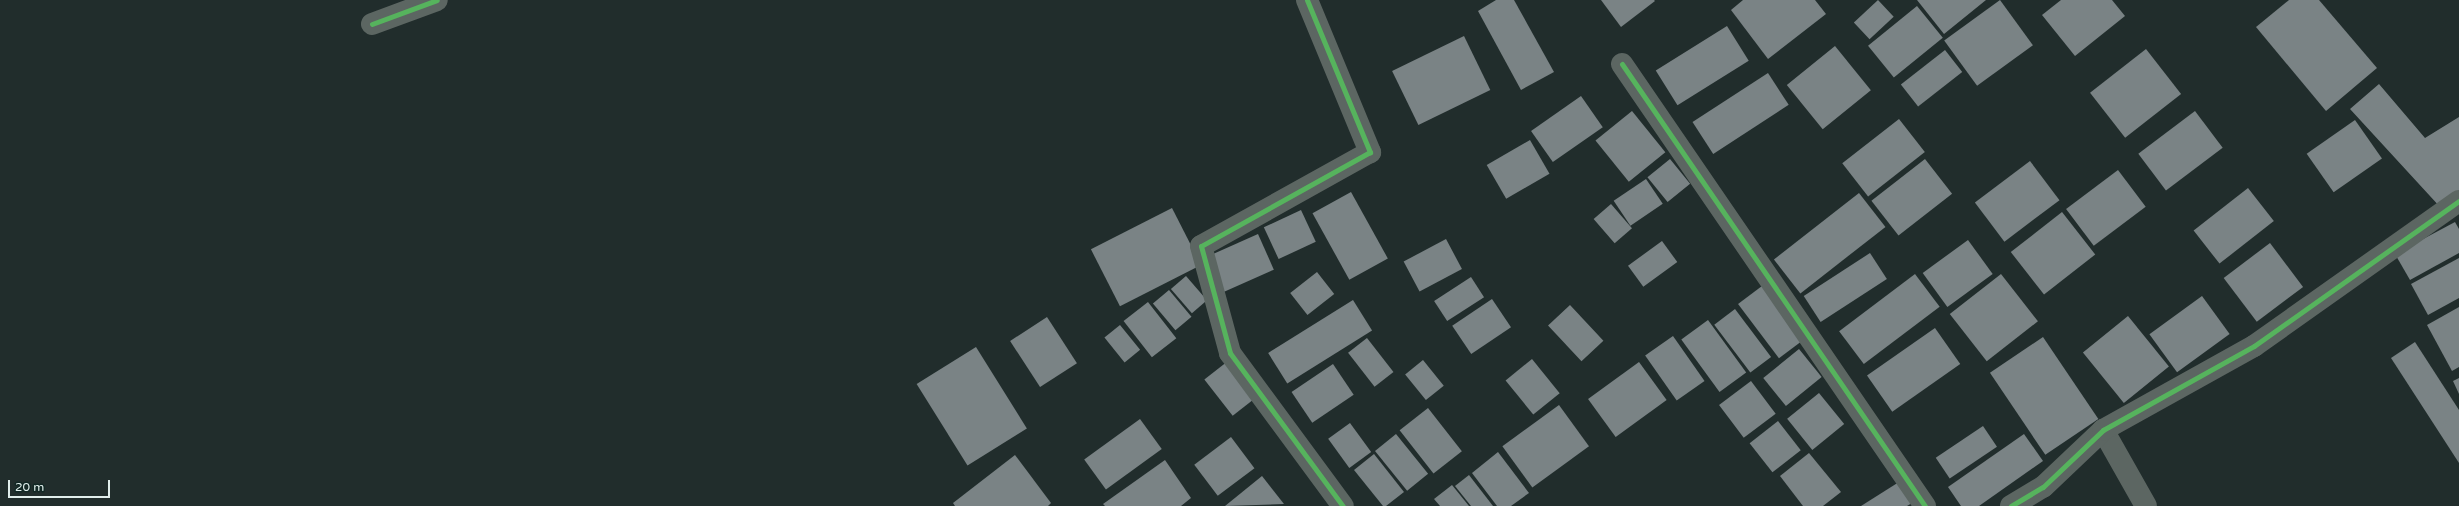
<!DOCTYPE html>
<html>
<head>
<meta charset="utf-8">
<style>
  body { margin:0 }
  #map { position:relative; width:2459px; height:506px; overflow:hidden; background:#212d2c; font-family:"Varela Round",sans-serif }
  div>[style] { position:absolute }
  [style*='--x'] { left:calc(var(--x)*1px); top:calc(var(--y)*1px); width:calc(var(--w)*1px); rotate:calc(var(--a)*1deg) }
  .building>* { inset:0; background:#7a8385; transform-origin:0 0 }
  .street>* { height:22px; margin:-11px; padding:0 11px; transform-origin:11px; border-radius:11px; background:#5c6662 }
  .cycleway>* { height:5px; margin:-2.5px; padding:0 2.5px; transform-origin:2.5px; border-radius:2.5px; background:#56b35d }
  span { translate:-50% -50%; white-space:nowrap; text-align:center; line-height:1.15; -webkit-text-stroke:4px #122825; paint-order:stroke }
  .scale { position:absolute; left:8px; top:480px; width:102px; height:18px; box-sizing:border-box; border:2px solid #e1eeec; border-top:0; padding-left:5px; font-size:12px; line-height:14px; white-space:nowrap; color:#e1eeec; -webkit-text-stroke:3px #122825; paint-order:stroke }
</style>
</head>
<body>
<div id="map">
  <div class="building">
    <div style="clip-path:polygon(1496px 0,1514px 0,1554px 72px,1521px 90px,1478px 11px)"></div>
    <div style="clip-path:polygon(1601px 0,1654px 0,1655px 1px,1621px 27px)"></div>
    <div style="clip-path:polygon(1743px 0,1815px 0,1826px 14px,1768px 59px,1731px 10px)"></div>
    <div style="left:1878px;top:0;width:23px;height:33px;rotate:47deg"></div>
    <div style="clip-path:polygon(1917px 0,1986px 0,1944px 34px)"></div>
    <div style="left:2000px;top:0;width:56px;height:69px;rotate:54deg"></div>
    <div style="clip-path:polygon(2061px 0,2112px 0,2125px 16px,2075px 56px,2042px 15px)"></div>
    <div style="clip-path:polygon(2289px 0,2319px 0,2377px 68px,2326px 111px,2256px 27px)"></div>
    <div style="left:1917px;top:6px;width:41px;height:63px;rotate:51deg"></div>
    <div style="left:1727px;top:26px;width:41px;height:84px;rotate:58deg"></div>
    <div style="left:1464px;top:36px;width:60px;height:80px;rotate:64deg"></div>
    <div style="left:1835px;top:46px;width:57px;height:62px;rotate:51deg"></div>
    <div style="left:2146px;top:49px;width:57px;height:71px;rotate:52deg"></div>
    <div style="left:1945px;top:50px;width:28px;height:56px;rotate:52deg"></div>
    <div style="left:1768px;top:73px;width:38px;height:90px;rotate:57deg"></div>
    <div style="clip-path:polygon(2379px 84px,2425px 138px,2459px 117px,2459px 196px,2441px 208px,2350px 109px)"></div>
    <div style="left:1581px;top:96px;width:38px;height:61px;rotate:55deg"></div>
    <div style="left:1632px;top:111px;width:53px;height:47px;rotate:51deg"></div>
    <div style="left:2195px;top:111px;width:46px;height:71px;rotate:53deg"></div>
    <div style="left:1899px;top:119px;width:42px;height:72px;rotate:52deg"></div>
    <div style="left:2355px;top:120px;width:47px;height:59px;rotate:55deg"></div>
    <div style="left:1530px;top:140px;width:39px;height:50px;rotate:60deg"></div>
    <div style="left:1670px;top:159px;width:32px;height:29px;rotate:51deg"></div>
    <div style="left:1925px;top:159px;width:44px;height:68px;rotate:52deg"></div>
    <div style="left:2030px;top:161px;width:49px;height:69px;rotate:53deg"></div>
    <div style="left:2118px;top:170px;width:46px;height:65px;rotate:53deg"></div>
    <div style="left:1646px;top:179px;width:30px;height:39px;rotate:56deg"></div>
    <div style="left:2248px;top:188px;width:42px;height:69px;rotate:52deg"></div>
    <div style="left:1351px;top:192px;width:76px;height:44px;rotate:61deg"></div>
    <div style="left:1859px;top:193px;width:43px;height:108px;rotate:52deg"></div>
    <div style="left:1611px;top:204px;width:32px;height:23px;rotate:49deg"></div>
    <div style="left:1172px;top:208px;width:64px;height:91px;rotate:63deg"></div>
    <div style="left:1301px;top:210px;width:35px;height:41px;rotate:65deg"></div>
    <div style="left:2062px;top:212px;width:54px;height:65px;rotate:52deg"></div>
    <div style="clip-path:polygon(2455px 222px,2459px 229px,2459px 253px,2410px 280px,2395px 254px)"></div>
    <div style="left:1258px;top:234px;width:39px;height:55px;rotate:66deg"></div>
    <div style="left:1446px;top:239px;width:34px;height:48px;rotate:62deg"></div>
    <div style="left:1968px;top:240px;width:42px;height:56px;rotate:54deg"></div>
    <div style="left:1662px;top:241px;width:26px;height:42px;rotate:54deg"></div>
    <div style="left:2270px;top:243px;width:55px;height:58px;rotate:53deg"></div>
    <div style="left:1870px;top:253px;width:31px;height:79px;rotate:57deg"></div>
    <div style="clip-path:polygon(2459px 258px,2459px 298px,2428px 315px,2411px 284px)"></div>
    <div style="left:1317px;top:272px;width:28px;height:34px;rotate:52deg"></div>
    <div style="left:1915px;top:274px;width:41px;height:95px;rotate:53deg"></div>
    <div style="left:2001px;top:274px;width:60px;height:65px;rotate:52deg"></div>
    <div style="left:1186px;top:276px;width:32px;height:20px;rotate:49deg"></div>
    <div style="left:1471px;top:277px;width:24px;height:44px;rotate:57deg"></div>
    <div style="left:1762px;top:286px;width:68px;height:30px;rotate:53deg"></div>
    <div style="left:1169px;top:290px;width:35px;height:21px;rotate:50deg"></div>
    <div style="left:2202px;top:296px;width:47px;height:65px;rotate:54deg"></div>
    <div style="left:1492px;top:299px;width:34px;height:48px;rotate:56deg"></div>
    <div style="left:1353px;top:300px;width:36px;height:100px;rotate:58deg"></div>
    <div style="left:1148px;top:302px;width:46px;height:31px;rotate:52deg"></div>
    <div style="left:1570px;top:305px;width:49px;height:30px;rotate:47deg"></div>
    <div style="clip-path:polygon(2459px 307px,2459px 367px,2452px 371px,2427px 325px)"></div>
    <div style="left:1735px;top:309px;width:60px;height:26px;rotate:53deg"></div>
    <div style="left:2128px;top:316px;width:65px;height:58px;rotate:51deg"></div>
    <div style="left:1047px;top:317px;width:55px;height:44px;rotate:57deg"></div>
    <div style="left:1708px;top:320px;width:65px;height:33px;rotate:54deg"></div>
    <div style="left:1120px;top:325px;width:32px;height:20px;rotate:51deg"></div>
    <div style="left:1935px;top:328px;width:44px;height:83px;rotate:55deg"></div>
    <div style="left:1673px;top:336px;width:55px;height:34px;rotate:55deg"></div>
    <div style="left:2043px;top:337px;width:99px;height:64px;rotate:56deg"></div>
    <div style="left:1367px;top:338px;width:43px;height:24px;rotate:52deg"></div>
    <div style="clip-path:polygon(2415px 342px,2459px 410px,2459px 463px,2391px 358px)"></div>
    <div style="left:976px;top:347px;width:96px;height:70px;rotate:58deg"></div>
    <div style="left:1799px;top:349px;width:36px;height:46px;rotate:51deg"></div>
    <div style="left:1532px;top:359px;width:44px;height:34px;rotate:51deg"></div>
    <div style="left:1423px;top:360px;width:33px;height:23px;rotate:51deg"></div>
    <div style="left:1228px;top:361px;width:46px;height:30px;rotate:52deg"></div>
    <div style="left:1639px;top:362px;width:47px;height:63px;rotate:54deg"></div>
    <div style="left:1333px;top:364px;width:37px;height:50px;rotate:56deg"></div>
    <div style="clip-path:polygon(2459px 378px,2459px 394px,2453px 381px)"></div>
    <div style="left:1751px;top:381px;width:41px;height:40px;rotate:53deg"></div>
    <div style="left:1819px;top:393px;width:40px;height:41px;rotate:51deg"></div>
    <div style="left:1559px;top:405px;width:51px;height:70px;rotate:54deg"></div>
    <div style="left:1428px;top:408px;width:55px;height:36px;rotate:52deg"></div>
    <div style="left:1140px;top:419px;width:37px;height:69px;rotate:54deg"></div>
    <div style="left:1778px;top:421px;width:37px;height:36px;rotate:52deg"></div>
    <div style="left:1350px;top:423px;width:36px;height:27px;rotate:54deg"></div>
    <div style="left:1983px;top:426px;width:25px;height:57px;rotate:56deg"></div>
    <div style="left:1396px;top:434px;width:51px;height:27px;rotate:51deg"></div>
    <div style="clip-path:polygon(2024px 434px,2043px 461px,1979px 506px,1961px 506px,1948px 487px)"></div>
    <div style="left:1231px;top:437px;width:39px;height:46px;rotate:53deg"></div>
    <div style="clip-path:polygon(1498px 452px,1529px 493px,1511px 506px,1497px 506px,1472px 473px)"></div>
    <div style="clip-path:polygon(1809px 453px,1841px 492px,1823px 506px,1803px 506px,1780px 476px)"></div>
    <div style="clip-path:polygon(1374px 454px,1404px 492px,1386px 506px,1383px 506px,1354px 470px)"></div>
    <div style="clip-path:polygon(1015px 455px,1051px 503px,1048px 506px,955px 506px,953px 503px)"></div>
    <div style="clip-path:polygon(1165px 460px,1191px 498px,1181px 506px,1105px 506px,1103px 504px)"></div>
    <div style="clip-path:polygon(1469px 475px,1493px 506px,1471px 506px,1455px 486px)"></div>
    <div style="clip-path:polygon(1262px 476px,1284px 504px,1225px 506px)"></div>
    <div style="clip-path:polygon(1899px 482px,1912px 503px,1907px 506px,1861px 506px)"></div>
    <div style="clip-path:polygon(1452px 485px,1469px 506px,1440px 506px,1434px 499px)"></div>
  </div>
  <div class="street">
    <div style="--x:1307;--y:0;--w:165;--a:67.5"></div>
    <div style="--x:1370;--y:152;--w:193;--a:150.9"></div>
    <div style="--x:1201;--y:246;--w:111;--a:74.8"></div>
    <div style="--x:1230;--y:353;--w:190;--a:53.6"></div>
    <div style="--x:372;--y:24;--w:69;--a:-20.3"></div>
    <div style="--x:1622;--y:64;--w:536;--a:55.57"></div>
    <div style="--x:2103;--y:430;--w:87;--a:60.5"></div>
    <div style="--x:2011;--y:506;--w:37;--a:-31"></div>
    <div style="--x:2043;--y:487;--w:83;--a:-43.5"></div>
    <div style="--x:2103;--y:430;--w:173;--a:-29.1"></div>
    <div style="--x:2254;--y:346;--w:251;--a:-35.3"></div>
  </div>
  <div class="cycleway">
    <div style="--x:1307;--y:0;--w:165;--a:67.5"></div>
    <div style="--x:1370;--y:152;--w:193;--a:150.9"></div>
    <div style="--x:1201;--y:246;--w:111;--a:74.8"></div>
    <div style="--x:1230;--y:353;--w:190;--a:53.6"></div>
    <div style="--x:372;--y:24;--w:69;--a:-20.3"></div>
    <div style="--x:1622;--y:64;--w:536;--a:55.57"></div>
    <div style="--x:2011;--y:506;--w:37;--a:-31"></div>
    <div style="--x:2043;--y:487;--w:83;--a:-43.5"></div>
    <div style="--x:2103;--y:430;--w:173;--a:-29.1"></div>
    <div style="--x:2254;--y:346;--w:251;--a:-35.3"></div>
  </div>
  <div class="scale">20 m</div>
</div>
</body>
</html>
